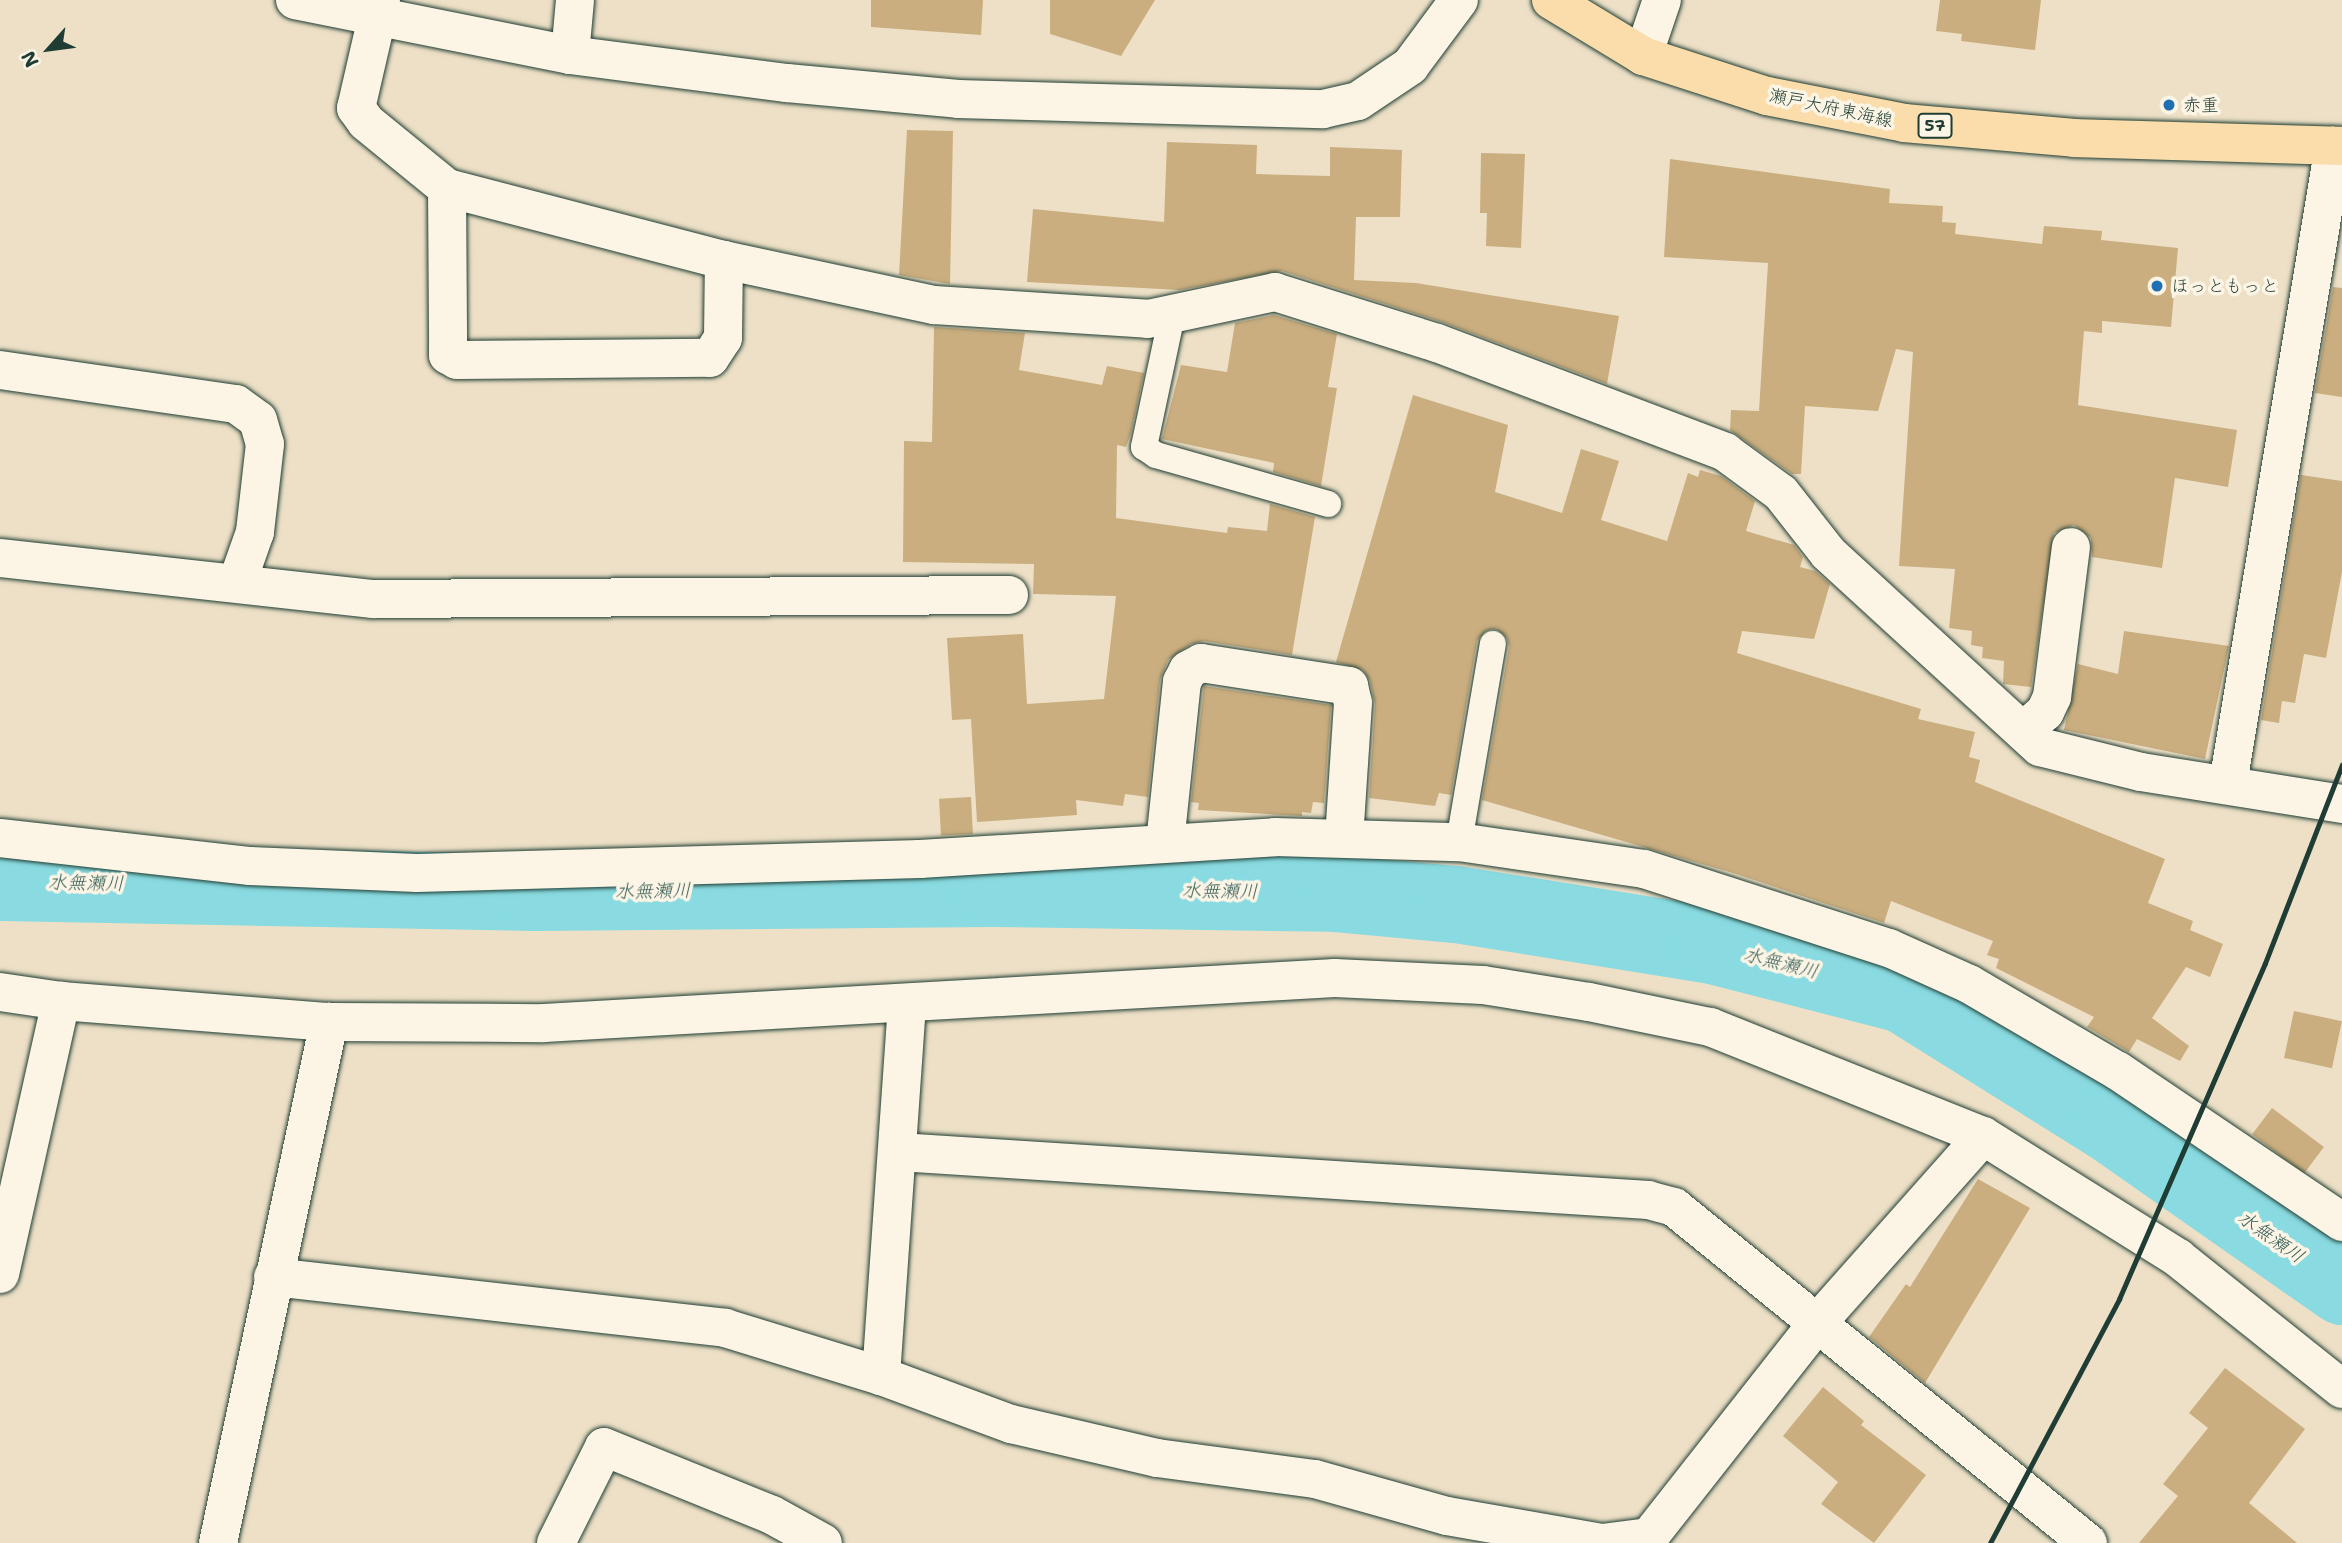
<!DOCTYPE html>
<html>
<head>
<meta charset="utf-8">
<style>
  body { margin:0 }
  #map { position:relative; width:2342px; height:1543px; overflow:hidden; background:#ede0c6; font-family:"Shantell Sans","Klee One",sans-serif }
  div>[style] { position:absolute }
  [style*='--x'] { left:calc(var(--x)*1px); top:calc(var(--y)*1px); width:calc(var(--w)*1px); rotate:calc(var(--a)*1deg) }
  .river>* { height:77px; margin:-38.5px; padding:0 38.5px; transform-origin:38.5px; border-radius:38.5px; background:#89dbe1 }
  .building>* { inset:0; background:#caae7f; transform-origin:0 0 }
  .roads { filter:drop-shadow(0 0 2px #1f3d34) drop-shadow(0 0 2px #1f3d34) }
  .lane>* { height:26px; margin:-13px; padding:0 13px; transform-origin:13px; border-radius:13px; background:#fcf5e5 }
  .street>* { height:38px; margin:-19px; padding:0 19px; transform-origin:19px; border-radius:19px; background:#fcf5e5 }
  .secondary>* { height:38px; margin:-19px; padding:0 19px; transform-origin:19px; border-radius:19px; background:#fcf5e5 }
  .primary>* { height:38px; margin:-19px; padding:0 19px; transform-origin:19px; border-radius:19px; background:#faddab }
  .rail>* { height:5px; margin:-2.5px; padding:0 2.5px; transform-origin:2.5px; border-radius:2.5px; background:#1f3d34 }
  .dots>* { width:19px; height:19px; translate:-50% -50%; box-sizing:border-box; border:4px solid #fcf5e5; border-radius:50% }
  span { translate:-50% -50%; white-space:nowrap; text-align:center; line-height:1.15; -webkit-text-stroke:7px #fcf5e5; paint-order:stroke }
  .shield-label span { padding:2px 5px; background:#fcf5e5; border:2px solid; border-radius:5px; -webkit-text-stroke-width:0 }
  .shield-label { font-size:16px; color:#1f3d34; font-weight:700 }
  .poi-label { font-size:18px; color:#1f3d34 }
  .left { translate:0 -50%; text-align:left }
  .street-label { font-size:18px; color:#1f3d34 }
  .water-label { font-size:19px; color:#345d57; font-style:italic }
  .north { position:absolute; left:14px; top:14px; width:70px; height:70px; -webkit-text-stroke:5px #fcf5e5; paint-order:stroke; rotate:242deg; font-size:19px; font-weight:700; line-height:28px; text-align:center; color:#1f3d34 }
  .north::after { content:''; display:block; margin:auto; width:24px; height:32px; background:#1f3d34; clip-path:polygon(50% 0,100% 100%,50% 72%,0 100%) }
</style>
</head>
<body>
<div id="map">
  <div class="river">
    <div style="--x:0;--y:882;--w:535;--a:1.07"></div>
    <div style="--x:535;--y:892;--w:457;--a:-0.5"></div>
    <div style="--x:992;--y:888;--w:342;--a:0.8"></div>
    <div style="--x:1334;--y:893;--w:122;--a:5.2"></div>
    <div style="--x:1456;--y:904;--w:259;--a:9.1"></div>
    <div style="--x:1712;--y:945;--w:197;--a:14.4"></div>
    <div style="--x:1903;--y:994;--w:242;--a:32"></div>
    <div style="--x:2108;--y:1122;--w:286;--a:35"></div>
  </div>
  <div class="building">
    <div style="clip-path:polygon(871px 0,983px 0,981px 35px,871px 27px)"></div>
    <div style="clip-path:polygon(1050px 0,1155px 0,1121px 56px,1050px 34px)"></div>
    <div style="clip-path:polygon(1940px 0,2041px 0,2035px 50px,1961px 41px,1962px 34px,1936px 31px)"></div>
    <div style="clip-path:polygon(907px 130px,953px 131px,950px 284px,899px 275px)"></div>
    <div style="clip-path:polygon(1167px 142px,1257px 145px,1256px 174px,1330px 176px,1330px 147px,1402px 150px,1400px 217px,1356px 217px,1354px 280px,1416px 283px,1619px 316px,1607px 384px,1445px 323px,1282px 271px,1180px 290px,1027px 282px,1033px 209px,1164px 222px)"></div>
    <div style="clip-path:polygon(1481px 153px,1525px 154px,1521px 248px,1486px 246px,1487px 213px,1480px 213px)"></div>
    <div style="clip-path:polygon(1670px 159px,1890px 189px,1889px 203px,1943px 206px,1942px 222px,1956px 223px,1955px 234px,2042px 244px,2044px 226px,2102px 231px,2101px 240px,2178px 248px,2171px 327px,2102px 321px,2102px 333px,2084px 331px,2078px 405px,2237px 430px,2228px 487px,2175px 478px,2162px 568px,2092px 557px,2091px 538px,2074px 525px,2054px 533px,2031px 687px,2003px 684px,2004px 661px,1982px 658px,1983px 647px,1971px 645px,1972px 631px,1949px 628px,1955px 569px,1899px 566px,1913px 352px,1896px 349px,1878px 411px,1805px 406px,1801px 474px,1792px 474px,1730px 430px,1731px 410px,1759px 411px,1768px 263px,1664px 257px)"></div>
    <div style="clip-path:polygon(2333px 287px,2342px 288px,2342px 397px,2315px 393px)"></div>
    <div style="clip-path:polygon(1274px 315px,1337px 334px,1328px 387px,1337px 388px,1321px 486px,1273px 472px,1274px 463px,1162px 439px,1181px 365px,1227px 372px,1235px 323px)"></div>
    <div style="clip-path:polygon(934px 327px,1025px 333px,1019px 370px,1102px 385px,1107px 366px,1144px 373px,1131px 433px,1126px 447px,1117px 445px,1116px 518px,1227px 533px,1228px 527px,1267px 531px,1270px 504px,1315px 517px,1292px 655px,1204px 641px,1191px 644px,1168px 660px,1160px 680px,1148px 797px,1125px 794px,1123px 806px,1076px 800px,1077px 815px,977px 822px,971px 719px,952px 720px,947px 638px,1023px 634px,1027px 704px,1104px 699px,1116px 596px,1033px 594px,1034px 564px,903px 562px,904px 441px,932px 442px)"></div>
    <div style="clip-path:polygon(1413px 395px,1508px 425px,1495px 492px,1562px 513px,1581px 449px,1619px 461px,1601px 520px,1667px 541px,1688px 473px,1698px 477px,1700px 470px,1721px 476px,1755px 501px,1746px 531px,1794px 545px,1803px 557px,1800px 567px,1815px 571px,1830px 584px,1814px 639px,1742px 631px,1737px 653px,1921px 709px,1918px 719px,1975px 732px,1969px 757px,1980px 760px,1975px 782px,2165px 859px,2148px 903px,2193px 921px,2190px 930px,2223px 944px,2210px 977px,2186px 967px,2152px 1018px,2189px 1046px,2180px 1061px,2137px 1039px,2129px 1052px,2087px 1027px,2094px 1017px,1996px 968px,1999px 959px,1987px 955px,1993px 941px,1891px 901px,1884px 923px,1733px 873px,1482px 800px,1509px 647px,1507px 638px,1496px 629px,1487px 630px,1477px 641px,1451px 795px,1439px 793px,1435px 806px,1369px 798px,1375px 704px,1370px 681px,1363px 670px,1336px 662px)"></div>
    <div style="clip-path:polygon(2301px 475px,2342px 481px,2342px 572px,2326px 658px,2304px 654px,2295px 703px,2282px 701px,2279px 723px,2261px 720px)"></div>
    <div style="clip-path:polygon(2124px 631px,2229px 646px,2205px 759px,2064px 730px,2078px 664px,2118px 674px)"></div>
    <div style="clip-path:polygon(1204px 686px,1331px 705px,1324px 803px,1313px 802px,1311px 813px,1302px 812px,1302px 816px,1198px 810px,1199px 803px,1191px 802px)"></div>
    <div style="left:971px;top:797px;width:37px;height:32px;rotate:87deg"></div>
    <div style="left:2294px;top:1011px;width:49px;height:48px;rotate:12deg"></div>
    <div style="left:2272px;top:1108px;width:65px;height:33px;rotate:37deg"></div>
    <div style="clip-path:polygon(1978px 1179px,2030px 1208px,1925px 1383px,1869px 1337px,1906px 1284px,1910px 1287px)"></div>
    <div style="clip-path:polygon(2225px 1368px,2305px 1429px,2249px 1503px,2297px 1543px,2139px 1543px,2178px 1496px,2163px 1484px,2208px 1428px,2189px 1413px)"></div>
    <div style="clip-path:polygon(1823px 1387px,1864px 1421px,1861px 1425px,1926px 1475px,1874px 1543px,1821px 1504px,1838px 1482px,1783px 1436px)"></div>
  </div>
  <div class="roads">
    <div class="lane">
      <div style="--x:1172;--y:315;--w:135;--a:102"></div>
      <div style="--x:1144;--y:447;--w:14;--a:34"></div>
      <div style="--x:1156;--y:455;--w:179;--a:15.9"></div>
      <div style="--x:1459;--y:842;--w:201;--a:-80.3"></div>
    </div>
    <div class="street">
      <div style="--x:381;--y:0;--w:111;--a:103"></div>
      <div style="--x:356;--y:108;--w:17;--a:54"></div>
      <div style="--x:366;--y:122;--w:104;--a:39.2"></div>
      <div style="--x:447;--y:188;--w:286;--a:14.6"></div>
      <div style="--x:724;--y:260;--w:215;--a:12.1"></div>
      <div style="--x:934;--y:305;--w:214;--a:3.7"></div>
      <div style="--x:1148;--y:319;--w:130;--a:-12"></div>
      <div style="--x:1275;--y:292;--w:170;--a:17.5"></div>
      <div style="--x:1437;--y:343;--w:308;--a:20.7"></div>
      <div style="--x:1725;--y:452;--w:69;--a:36.2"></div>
      <div style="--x:1781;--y:493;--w:76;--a:51.9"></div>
      <div style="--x:1828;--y:553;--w:287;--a:42.5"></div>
      <div style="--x:2040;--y:747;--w:104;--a:13.9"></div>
      <div style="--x:2141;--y:772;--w:204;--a:9"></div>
      <div style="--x:570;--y:55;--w:55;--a:-84.8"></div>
      <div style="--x:1643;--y:56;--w:59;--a:-71.3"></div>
      <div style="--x:447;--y:188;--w:158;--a:89.6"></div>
      <div style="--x:448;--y:346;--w:9;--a:90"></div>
      <div style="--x:448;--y:355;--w:10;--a:29"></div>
      <div style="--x:457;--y:360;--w:253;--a:-0.5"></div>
      <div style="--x:710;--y:358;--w:24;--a:-57"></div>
      <div style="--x:723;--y:338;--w:78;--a:-89.3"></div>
      <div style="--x:0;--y:370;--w:238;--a:8.2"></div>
      <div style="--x:236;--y:404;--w:27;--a:36"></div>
      <div style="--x:258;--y:420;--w:25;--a:74"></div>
      <div style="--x:265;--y:444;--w:89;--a:96.5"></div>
      <div style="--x:255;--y:532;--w:54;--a:109.4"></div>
      <div style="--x:0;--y:558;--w:375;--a:6.3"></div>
      <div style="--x:373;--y:599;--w:636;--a:-0.36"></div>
      <div style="--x:2023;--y:731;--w:29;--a:-41"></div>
      <div style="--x:2045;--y:712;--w:17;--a:-65"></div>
      <div style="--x:2052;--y:697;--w:151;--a:-82.8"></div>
      <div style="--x:2228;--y:784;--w:647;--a:-80.57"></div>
      <div style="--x:0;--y:838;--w:252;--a:6.4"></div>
      <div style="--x:250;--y:866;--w:167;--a:2.4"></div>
      <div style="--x:417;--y:873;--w:503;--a:-1.59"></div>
      <div style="--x:920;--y:859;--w:356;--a:-3.5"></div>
      <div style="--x:1275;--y:837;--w:184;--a:1.6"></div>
      <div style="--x:1459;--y:842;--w:187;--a:8.3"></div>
      <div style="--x:1644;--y:869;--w:257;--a:17.9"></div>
      <div style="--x:1889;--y:948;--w:88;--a:24.2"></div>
      <div style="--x:1969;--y:984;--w:173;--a:30.3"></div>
      <div style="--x:2118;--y:1071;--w:270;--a:34"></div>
      <div style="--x:1165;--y:843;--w:162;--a:-84"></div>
      <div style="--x:1182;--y:682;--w:13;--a:-63"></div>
      <div style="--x:1188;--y:670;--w:15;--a:-28"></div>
      <div style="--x:1201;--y:663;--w:150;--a:8.8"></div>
      <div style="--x:1349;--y:686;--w:17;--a:77"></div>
      <div style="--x:1353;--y:703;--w:135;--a:93.8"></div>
      <div style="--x:0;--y:992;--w:62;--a:8.4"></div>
      <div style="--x:61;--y:1001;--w:269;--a:4.5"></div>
      <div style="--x:329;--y:1022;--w:215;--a:0.3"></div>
      <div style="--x:544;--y:1023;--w:792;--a:-3.26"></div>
      <div style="--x:1335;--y:978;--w:148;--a:2.7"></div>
      <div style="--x:1483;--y:985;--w:107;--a:9.1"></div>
      <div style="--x:1589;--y:1002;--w:124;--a:11.7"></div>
      <div style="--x:1710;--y:1027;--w:294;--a:21.8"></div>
      <div style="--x:1983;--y:1136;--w:230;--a:32"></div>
      <div style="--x:2178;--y:1258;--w:210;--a:38.6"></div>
      <div style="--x:899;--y:1152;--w:751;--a:3.67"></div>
      <div style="--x:1648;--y:1200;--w:27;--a:15"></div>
      <div style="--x:1674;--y:1207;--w:533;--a:39.06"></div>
      <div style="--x:0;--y:1274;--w:280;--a:-77.4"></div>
      <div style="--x:273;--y:1277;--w:455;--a:6.4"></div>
      <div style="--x:725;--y:1328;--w:163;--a:17.1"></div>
      <div style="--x:881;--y:1376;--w:139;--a:20.3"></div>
      <div style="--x:1011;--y:1424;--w:150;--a:13.1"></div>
      <div style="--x:1157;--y:1458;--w:159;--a:7.6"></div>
      <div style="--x:1315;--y:1479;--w:137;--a:15.7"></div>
      <div style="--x:1447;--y:1516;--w:157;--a:9.9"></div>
      <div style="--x:1602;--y:1543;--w:47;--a:-7.3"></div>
      <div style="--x:1649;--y:1537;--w:275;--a:-51.8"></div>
      <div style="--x:1819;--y:1321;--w:247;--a:-48.4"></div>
      <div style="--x:881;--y:1376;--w:372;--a:-86"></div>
      <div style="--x:218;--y:1543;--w:533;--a:-77.97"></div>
      <div style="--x:556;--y:1543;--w:107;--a:-63.4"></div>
      <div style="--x:604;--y:1447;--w:181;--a:22"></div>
      <div style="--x:772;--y:1515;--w:58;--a:28.8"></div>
    </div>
    <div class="secondary">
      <div style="--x:295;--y:0;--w:280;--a:11.3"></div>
      <div style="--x:570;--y:55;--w:219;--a:7.4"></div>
      <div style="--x:787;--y:83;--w:172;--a:5.3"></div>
      <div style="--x:958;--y:99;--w:365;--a:1.6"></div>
      <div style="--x:1323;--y:109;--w:36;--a:-13"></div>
      <div style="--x:1358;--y:101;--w:63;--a:-33.9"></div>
      <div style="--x:1410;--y:66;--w:82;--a:-53.4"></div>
    </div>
    <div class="primary">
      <div style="--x:1551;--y:0;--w:108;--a:31.3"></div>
      <div style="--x:1643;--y:56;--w:130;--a:17.9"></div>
      <div style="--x:1767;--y:96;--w:140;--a:11.1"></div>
      <div style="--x:1904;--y:123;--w:171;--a:5"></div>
      <div style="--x:2074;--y:138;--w:268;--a:1.7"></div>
    </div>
  </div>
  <div class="rail">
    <div style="--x:1990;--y:1543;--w:276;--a:-62.1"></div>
    <div style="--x:2119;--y:1299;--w:366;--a:-66.5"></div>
    <div style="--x:2265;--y:963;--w:213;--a:-68.8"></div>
  </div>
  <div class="dots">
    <div style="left:2169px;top:105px;background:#1f6fb2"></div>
    <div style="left:2157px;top:286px;background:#1f6fb2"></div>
  </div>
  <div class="shield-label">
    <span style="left:1935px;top:126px">57</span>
  </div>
  <div class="poi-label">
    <span class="left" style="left:2183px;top:105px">赤重</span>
    <span class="left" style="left:2171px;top:286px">ほっともっと</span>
  </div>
  <div class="street-label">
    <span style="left:1831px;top:108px;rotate:12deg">瀬戸大府東海線</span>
  </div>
  <div class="water-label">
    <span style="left:86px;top:883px;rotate:1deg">水無瀬川</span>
    <span style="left:653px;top:891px;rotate:-1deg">水無瀬川</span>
    <span style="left:1220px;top:891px;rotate:1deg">水無瀬川</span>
    <span style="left:1781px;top:963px;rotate:14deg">水無瀬川</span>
    <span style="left:2271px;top:1237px;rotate:35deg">水無瀬川</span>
  </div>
  <div class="north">N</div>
</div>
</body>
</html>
